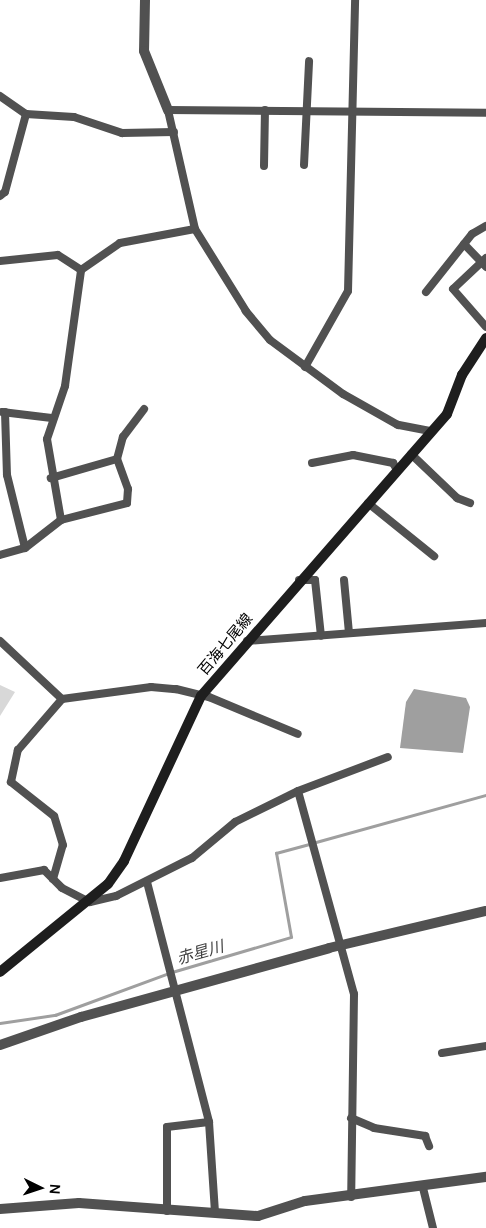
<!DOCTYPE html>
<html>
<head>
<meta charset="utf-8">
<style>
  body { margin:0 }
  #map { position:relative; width:486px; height:1228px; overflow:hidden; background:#fff; font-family:Manrope,"Noto Sans JP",sans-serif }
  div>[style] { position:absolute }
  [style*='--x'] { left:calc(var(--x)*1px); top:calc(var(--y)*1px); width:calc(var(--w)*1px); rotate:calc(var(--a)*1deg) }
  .green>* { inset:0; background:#d8d8d8 }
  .water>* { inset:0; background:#9f9f9f }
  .stream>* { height:2.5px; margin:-1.25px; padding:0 1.25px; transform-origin:1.25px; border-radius:1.25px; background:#9f9f9f }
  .minor>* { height:8px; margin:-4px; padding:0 4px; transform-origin:4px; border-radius:4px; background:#515151 }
  .tertiary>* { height:10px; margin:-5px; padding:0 5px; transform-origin:5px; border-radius:5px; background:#515151 }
  .secondary>* { height:10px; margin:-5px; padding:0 5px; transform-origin:5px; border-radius:5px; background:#1e1e1e }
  span { translate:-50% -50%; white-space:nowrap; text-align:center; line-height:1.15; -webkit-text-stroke:4px #fff; paint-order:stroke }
  .street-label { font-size:15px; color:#000 }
  .water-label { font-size:16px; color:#404040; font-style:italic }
  .north { position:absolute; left:15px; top:1163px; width:50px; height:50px; -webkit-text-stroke:4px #fff; paint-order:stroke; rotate:94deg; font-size:14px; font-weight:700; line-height:20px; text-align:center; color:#000 }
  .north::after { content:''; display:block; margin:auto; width:18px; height:22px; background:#000; clip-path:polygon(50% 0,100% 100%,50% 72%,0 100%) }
</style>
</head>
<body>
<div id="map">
  <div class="green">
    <div style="clip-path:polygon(0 685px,15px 692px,0 716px)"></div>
  </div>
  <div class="water">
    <div style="clip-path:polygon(414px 689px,466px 698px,470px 707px,463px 753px,400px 748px,406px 702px)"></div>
  </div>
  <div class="stream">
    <div style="--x:316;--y:842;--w:176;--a:-15.5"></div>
    <div style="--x:0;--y:1023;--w:56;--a:-8.3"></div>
    <div style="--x:55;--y:1015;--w:125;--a:-20.2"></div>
    <div style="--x:172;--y:972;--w:124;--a:-16.4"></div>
    <div style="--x:291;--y:937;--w:85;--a:-100.1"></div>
    <div style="--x:276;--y:853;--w:35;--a:-15"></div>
  </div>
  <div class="minor">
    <div style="--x:0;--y:96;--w:32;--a:35"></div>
    <div style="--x:26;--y:114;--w:48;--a:3.6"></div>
    <div style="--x:74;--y:117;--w:51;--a:18.4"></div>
    <div style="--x:122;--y:133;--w:52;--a:-1.1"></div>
    <div style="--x:304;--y:165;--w:104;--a:-87.2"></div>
    <div style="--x:264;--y:166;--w:56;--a:-89"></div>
    <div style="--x:0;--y:196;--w:6;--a:-39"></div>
    <div style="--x:5;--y:192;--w:81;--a:-74.9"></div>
    <div style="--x:464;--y:244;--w:32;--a:46"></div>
    <div style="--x:486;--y:258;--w:45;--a:136.8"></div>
    <div style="--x:453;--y:289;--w:50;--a:49"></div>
    <div style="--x:0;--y:261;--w:58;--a:-5.9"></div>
    <div style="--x:58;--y:255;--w:27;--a:33"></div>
    <div style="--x:426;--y:292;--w:74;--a:-51.6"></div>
    <div style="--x:472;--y:234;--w:16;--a:-30"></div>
    <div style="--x:305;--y:367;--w:87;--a:-60.5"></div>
    <div style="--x:348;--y:291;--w:291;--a:-88.6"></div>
    <div style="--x:2;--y:412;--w:50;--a:6.8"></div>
    <div style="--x:5;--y:412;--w:63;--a:88.2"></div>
    <div style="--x:7;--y:475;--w:75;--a:76.1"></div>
    <div style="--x:430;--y:431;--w:33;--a:-169"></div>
    <div style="--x:398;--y:425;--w:63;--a:-150.6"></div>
    <div style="--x:343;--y:394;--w:91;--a:-143.5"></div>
    <div style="--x:270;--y:340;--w:38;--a:-130"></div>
    <div style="--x:246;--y:311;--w:97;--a:-121.9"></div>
    <div style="--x:195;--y:229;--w:122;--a:-102.8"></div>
    <div style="--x:168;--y:110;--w:318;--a:0.5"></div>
    <div style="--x:411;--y:454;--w:64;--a:43.7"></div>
    <div style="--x:457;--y:498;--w:14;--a:21"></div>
    <div style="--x:117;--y:459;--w:23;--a:-75"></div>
    <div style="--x:123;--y:437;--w:35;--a:-53"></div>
    <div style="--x:312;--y:463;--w:42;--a:-11"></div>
    <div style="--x:353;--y:455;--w:41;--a:11.3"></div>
    <div style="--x:393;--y:463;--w:8;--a:60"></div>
    <div style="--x:368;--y:503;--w:85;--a:38.8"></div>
    <div style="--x:61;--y:520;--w:82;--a:-99.8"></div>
    <div style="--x:47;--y:439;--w:56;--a:-71.2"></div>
    <div style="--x:65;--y:386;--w:117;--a:-82.1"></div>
    <div style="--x:81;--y:270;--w:47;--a:-34.7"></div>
    <div style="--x:120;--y:243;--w:76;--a:-10.6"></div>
    <div style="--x:0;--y:555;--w:26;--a:-16"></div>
    <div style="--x:25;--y:548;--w:46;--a:-37.9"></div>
    <div style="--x:61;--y:520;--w:68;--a:-14.4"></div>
    <div style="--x:127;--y:503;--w:14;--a:-86"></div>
    <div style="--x:128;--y:489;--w:32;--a:-110"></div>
    <div style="--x:117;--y:459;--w:69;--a:163.9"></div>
    <div style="--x:299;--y:580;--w:16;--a:0"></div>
    <div style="--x:315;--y:580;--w:56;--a:83.9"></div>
    <div style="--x:344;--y:580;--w:53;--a:84.6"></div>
    <div style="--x:0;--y:641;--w:85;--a:43.1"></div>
    <div style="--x:62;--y:699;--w:90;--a:-7.7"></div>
    <div style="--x:151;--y:687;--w:25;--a:5"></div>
    <div style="--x:176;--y:689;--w:34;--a:14"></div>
    <div style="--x:209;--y:697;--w:96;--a:22.6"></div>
    <div style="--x:247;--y:641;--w:240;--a:-4.3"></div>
    <div style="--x:298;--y:791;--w:211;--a:74.6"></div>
    <div style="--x:354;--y:994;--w:203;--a:90.8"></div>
    <div style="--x:0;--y:878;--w:45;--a:-10.3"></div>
    <div style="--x:44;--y:870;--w:25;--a:45"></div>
    <div style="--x:62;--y:888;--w:31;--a:27"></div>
    <div style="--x:90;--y:902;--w:27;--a:-13"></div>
    <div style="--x:116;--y:896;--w:85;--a:-26.6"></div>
    <div style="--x:192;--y:858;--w:56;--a:-39.9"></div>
    <div style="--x:235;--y:822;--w:70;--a:-26.2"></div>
    <div style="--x:298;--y:791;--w:96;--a:-20.7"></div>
    <div style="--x:53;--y:879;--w:35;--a:-74"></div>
    <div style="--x:63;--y:845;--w:30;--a:-107"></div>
    <div style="--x:54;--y:816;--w:55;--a:-141.7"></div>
    <div style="--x:11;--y:782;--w:33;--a:-78"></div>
    <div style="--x:18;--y:750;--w:67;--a:-49.2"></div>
    <div style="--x:147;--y:882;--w:248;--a:75.5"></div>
    <div style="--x:442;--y:1053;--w:45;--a:-9"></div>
    <div style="--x:351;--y:1118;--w:25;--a:23"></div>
    <div style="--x:374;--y:1128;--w:52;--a:8.9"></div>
    <div style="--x:425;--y:1136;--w:11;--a:68"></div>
    <div style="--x:423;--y:1188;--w:41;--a:76"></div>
    <div style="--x:167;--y:1211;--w:84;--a:-90"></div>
    <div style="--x:167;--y:1127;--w:42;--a:-6.8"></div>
    <div style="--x:209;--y:1122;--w:91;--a:86.2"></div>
  </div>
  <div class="tertiary">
    <div style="--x:145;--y:0;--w:51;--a:91.1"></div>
    <div style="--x:144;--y:51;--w:64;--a:67.9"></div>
    <div style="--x:0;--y:1045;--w:86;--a:-19.1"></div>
    <div style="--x:81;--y:1017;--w:257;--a:-15.5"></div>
    <div style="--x:329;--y:948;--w:161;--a:-13.3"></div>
    <div style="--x:0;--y:1209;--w:79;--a:-4.3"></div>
    <div style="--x:79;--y:1203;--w:179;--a:4.2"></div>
    <div style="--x:258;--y:1216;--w:49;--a:-17.7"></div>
    <div style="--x:305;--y:1201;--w:183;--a:-7.6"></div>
  </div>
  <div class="secondary">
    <div style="--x:0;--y:972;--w:139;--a:-39.2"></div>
    <div style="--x:108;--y:884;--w:28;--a:-55"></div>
    <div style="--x:124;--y:861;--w:182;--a:-65"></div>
    <div style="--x:201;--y:696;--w:374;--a:-48.9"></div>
    <div style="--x:447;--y:414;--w:42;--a:-69"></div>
    <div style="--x:462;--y:375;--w:44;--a:-57"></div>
  </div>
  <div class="street-label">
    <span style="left:225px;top:644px;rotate:-50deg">百海七尾線</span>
  </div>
  <div class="water-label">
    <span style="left:200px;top:952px;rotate:-16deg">赤星川</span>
  </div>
  <div class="north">N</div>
</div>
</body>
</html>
